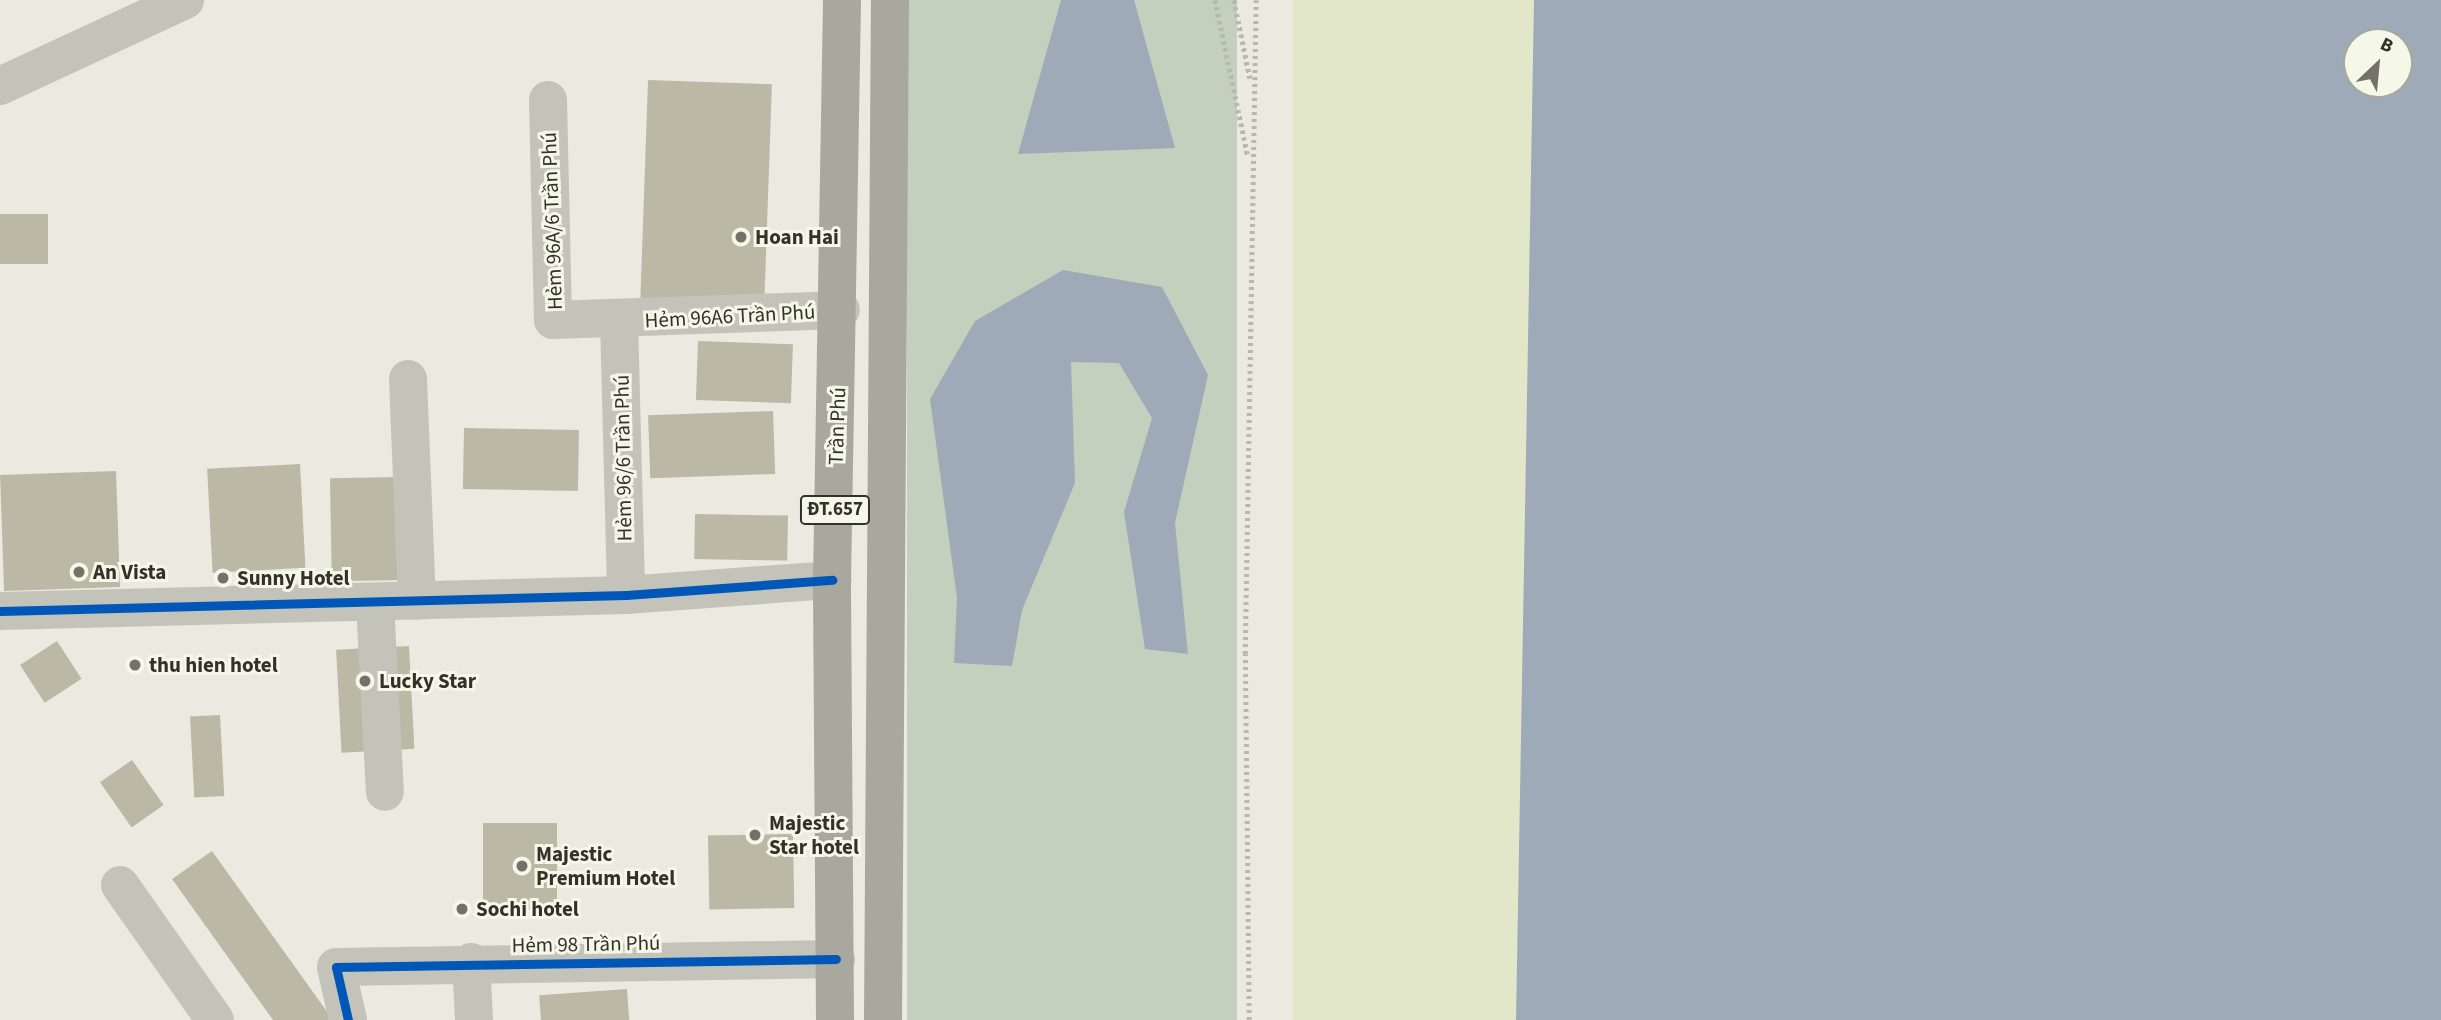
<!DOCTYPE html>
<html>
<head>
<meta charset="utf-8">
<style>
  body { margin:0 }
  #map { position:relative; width:2441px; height:1020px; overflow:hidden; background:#eaeae1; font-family:"Source Sans 3",sans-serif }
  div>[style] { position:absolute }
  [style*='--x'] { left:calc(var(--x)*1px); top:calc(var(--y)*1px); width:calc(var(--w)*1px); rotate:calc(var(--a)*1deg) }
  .green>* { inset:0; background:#c2d0bd; transform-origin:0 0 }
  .sand>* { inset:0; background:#e2e7ca; transform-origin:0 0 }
  .water>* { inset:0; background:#9faab8 }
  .building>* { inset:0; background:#bbb8a5; transform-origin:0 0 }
  .path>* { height:4.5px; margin-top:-2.25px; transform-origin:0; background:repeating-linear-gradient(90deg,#b8b8ae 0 3.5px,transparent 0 7px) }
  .minor>* { height:38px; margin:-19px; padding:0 19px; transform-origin:19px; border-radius:19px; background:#c3c3ba }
  .major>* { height:38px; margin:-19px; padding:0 19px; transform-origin:19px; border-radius:19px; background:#a8a89f }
  .cycleway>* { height:9px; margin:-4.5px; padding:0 4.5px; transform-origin:4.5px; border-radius:4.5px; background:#0057b8 }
  .dots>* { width:19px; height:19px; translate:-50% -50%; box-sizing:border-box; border:4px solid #f5f7e8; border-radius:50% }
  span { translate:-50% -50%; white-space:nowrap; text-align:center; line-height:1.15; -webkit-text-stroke:6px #f5f7e8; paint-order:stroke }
  .shield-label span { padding:2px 5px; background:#f5f7e8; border:2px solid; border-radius:5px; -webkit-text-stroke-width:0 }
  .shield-label { font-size:19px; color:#333229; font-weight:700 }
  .street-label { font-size:21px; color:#333229 }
  .poi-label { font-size:21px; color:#333229; font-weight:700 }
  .left { translate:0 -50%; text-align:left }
  .north { position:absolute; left:2343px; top:28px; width:70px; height:70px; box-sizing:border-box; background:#f5f7e8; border:2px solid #a7a89c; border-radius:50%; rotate:26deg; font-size:19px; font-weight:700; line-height:28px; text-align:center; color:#333229 }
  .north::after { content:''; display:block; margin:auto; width:24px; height:32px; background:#737269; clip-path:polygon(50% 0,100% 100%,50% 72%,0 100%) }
</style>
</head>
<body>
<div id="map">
  <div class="green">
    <div style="left:907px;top:0;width:330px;height:1020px"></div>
  </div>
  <div class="sand">
    <div style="left:1293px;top:0;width:241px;height:1020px"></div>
  </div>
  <div class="water">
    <div style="clip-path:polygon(1061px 0,1134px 0,1175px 148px,1018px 154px)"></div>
    <div style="clip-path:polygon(evenodd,1534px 0,2441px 0,2441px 1020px,1516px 1020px,1534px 0,2357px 42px,2399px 42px,2399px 84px,2357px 84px,2357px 42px)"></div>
    <div style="clip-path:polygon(1063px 270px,1162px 287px,1208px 375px,1175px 523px,1188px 654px,1145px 649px,1124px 512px,1152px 418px,1119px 363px,1071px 362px,1075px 483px,1022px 610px,1012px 666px,954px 663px,957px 598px,930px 399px,975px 321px)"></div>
  </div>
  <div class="building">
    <div style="left:648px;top:80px;width:124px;height:218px;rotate:2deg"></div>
    <div style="left:0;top:214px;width:48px;height:50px"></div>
    <div style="left:698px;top:341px;width:95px;height:59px;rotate:2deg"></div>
    <div style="left:773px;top:411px;width:63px;height:125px;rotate:88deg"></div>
    <div style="left:464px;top:428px;width:115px;height:61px;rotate:1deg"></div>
    <div style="left:300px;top:464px;width:104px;height:93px;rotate:87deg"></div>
    <div style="left:116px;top:471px;width:116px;height:116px;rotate:88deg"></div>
    <div style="left:402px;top:477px;width:103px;height:72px;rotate:89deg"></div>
    <div style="left:695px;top:514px;width:93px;height:45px;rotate:1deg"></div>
    <div style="left:57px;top:641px;width:45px;height:44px;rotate:57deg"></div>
    <div style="left:409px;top:646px;width:103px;height:73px;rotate:87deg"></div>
    <div style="left:220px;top:715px;width:81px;height:30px;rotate:87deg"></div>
    <div style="left:132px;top:760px;width:55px;height:39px;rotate:55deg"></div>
    <div style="left:483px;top:823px;width:74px;height:87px"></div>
    <div style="left:793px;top:834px;width:74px;height:85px;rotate:89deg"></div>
    <div style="clip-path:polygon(212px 851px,333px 1020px,273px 1020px,172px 879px)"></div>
    <div style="left:627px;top:989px;width:31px;height:88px;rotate:86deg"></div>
  </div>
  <div class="path">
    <div style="--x:1215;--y:0;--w:160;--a:78.1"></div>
    <div style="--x:1234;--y:0;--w:80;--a:78.4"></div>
    <div style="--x:1249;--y:1020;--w:366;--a:-90.6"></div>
    <div style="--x:1245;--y:654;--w:654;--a:-89.04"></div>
  </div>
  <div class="minor">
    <div style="--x:0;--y:86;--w:204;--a:-24.9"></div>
    <div style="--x:548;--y:100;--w:220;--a:88.7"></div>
    <div style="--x:553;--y:320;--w:288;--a:-2"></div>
    <div style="--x:619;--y:321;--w:274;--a:88.5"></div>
    <div style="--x:408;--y:379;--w:222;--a:87.7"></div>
    <div style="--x:375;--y:603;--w:189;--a:87"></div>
    <div style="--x:0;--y:611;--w:626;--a:-1.46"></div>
    <div style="--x:626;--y:595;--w:207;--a:-4.2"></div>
    <div style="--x:120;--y:885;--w:165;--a:54.9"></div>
    <div style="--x:471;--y:962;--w:58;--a:87"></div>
    <div style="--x:348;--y:1020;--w:54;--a:-102.8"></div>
    <div style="--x:336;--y:967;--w:500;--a:-0.92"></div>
  </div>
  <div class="major">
    <div style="--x:835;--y:1020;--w:440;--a:-90.4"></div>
    <div style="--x:832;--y:580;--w:580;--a:-89.01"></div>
    <div style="--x:883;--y:1020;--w:1020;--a:-89.61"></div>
  </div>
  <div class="cycleway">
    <div style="--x:0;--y:611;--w:626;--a:-1.46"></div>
    <div style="--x:626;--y:595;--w:207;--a:-4.2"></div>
    <div style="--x:348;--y:1020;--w:54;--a:-102.8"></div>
    <div style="--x:336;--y:967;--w:500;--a:-0.92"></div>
  </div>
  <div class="dots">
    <div style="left:741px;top:237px;background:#737269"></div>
    <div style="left:79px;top:572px;background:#737269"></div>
    <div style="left:223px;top:578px;background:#737269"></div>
    <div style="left:135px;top:665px;background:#737269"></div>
    <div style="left:365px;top:681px;background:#737269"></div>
    <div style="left:755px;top:835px;background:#737269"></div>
    <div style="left:522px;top:866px;background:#737269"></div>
    <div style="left:462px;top:909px;background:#737269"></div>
  </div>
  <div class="shield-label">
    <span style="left:835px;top:510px">ĐT.657</span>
  </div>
  <div class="street-label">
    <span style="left:552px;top:221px;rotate:-92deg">Hẻm 96A/6 Trần Phú</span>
    <span style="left:730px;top:316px;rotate:-3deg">Hẻm 96A6 Trần Phú</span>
    <span style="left:837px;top:426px;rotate:-88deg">Trần Phú</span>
    <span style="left:623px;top:458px;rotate:-91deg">Hẻm 96/6 Trần Phú</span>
    <span style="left:586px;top:944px;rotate:-1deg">Hẻm 98 Trần Phú</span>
  </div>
  <div class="poi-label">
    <span class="left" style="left:755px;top:237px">Hoan Hai</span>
    <span class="left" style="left:93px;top:572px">An Vista</span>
    <span class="left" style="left:237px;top:578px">Sunny Hotel</span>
    <span class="left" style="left:149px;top:665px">thu hien hotel</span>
    <span class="left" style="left:379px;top:681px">Lucky Star</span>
    <span class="left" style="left:769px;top:835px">Majestic<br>Star hotel</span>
    <span class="left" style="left:536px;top:866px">Majestic<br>Premium Hotel</span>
    <span class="left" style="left:476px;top:909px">Sochi hotel</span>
  </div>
  <div class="north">B</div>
</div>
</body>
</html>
